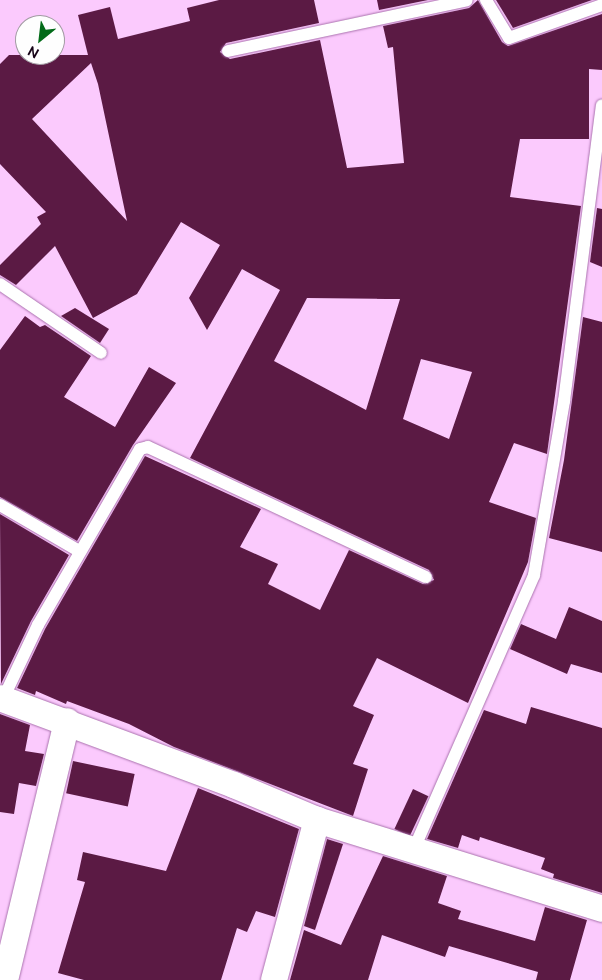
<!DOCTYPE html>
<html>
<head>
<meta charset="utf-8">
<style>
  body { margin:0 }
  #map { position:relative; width:602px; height:980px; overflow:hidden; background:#fbcafd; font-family:Ubuntu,sans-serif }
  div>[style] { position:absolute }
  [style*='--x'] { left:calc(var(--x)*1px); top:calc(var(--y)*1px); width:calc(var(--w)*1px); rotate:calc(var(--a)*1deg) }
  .building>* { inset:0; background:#5b1a44; transform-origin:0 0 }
  .roads { filter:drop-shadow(0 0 1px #aa72ae) drop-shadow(0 0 1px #aa72ae) }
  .service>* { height:12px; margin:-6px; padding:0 6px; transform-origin:6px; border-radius:6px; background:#fff }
  .minor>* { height:26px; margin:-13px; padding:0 13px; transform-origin:13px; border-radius:13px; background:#fff }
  span { translate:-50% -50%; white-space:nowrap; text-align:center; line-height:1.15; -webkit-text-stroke:5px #fefefe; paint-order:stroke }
  .north { position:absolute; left:15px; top:15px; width:50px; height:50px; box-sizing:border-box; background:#fefefe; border:1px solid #a19aa2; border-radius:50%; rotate:209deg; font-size:14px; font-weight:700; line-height:20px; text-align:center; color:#160317 }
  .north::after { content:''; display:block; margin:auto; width:18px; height:22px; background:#036b19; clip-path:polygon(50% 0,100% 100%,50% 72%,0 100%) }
</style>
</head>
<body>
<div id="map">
  <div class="building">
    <div style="clip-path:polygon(evenodd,219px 0,314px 0,319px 23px,226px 43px,220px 52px,230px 59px,320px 40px,347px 168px,404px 163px,393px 47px,388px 48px,383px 26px,469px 8px,478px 0,502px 42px,508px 46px,602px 14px,602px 70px,589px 69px,589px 139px,520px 139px,510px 197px,581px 206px,547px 454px,514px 443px,489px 502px,536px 518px,528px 562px,468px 703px,377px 658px,353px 706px,374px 715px,353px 764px,368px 769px,353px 816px,174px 747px,129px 724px,67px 701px,66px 704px,36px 691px,35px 695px,17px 688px,45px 629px,145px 456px,261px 509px,240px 547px,278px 564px,268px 584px,320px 610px,349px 550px,423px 584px,434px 580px,429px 570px,190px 458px,280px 290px,242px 269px,207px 330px,189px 298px,220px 245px,181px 222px,137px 294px,93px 318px,55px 246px,16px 285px,0 275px,0 265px,41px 224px,37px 217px,46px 212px,0 164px,0 64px,9px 55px,88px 55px,78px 15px,110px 7px,118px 39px,190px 21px,187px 8px,219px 0,91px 63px,98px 84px,127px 221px,32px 119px,91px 63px,219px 0,307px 298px,400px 299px,366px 410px,274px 361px,307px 298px,219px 0,421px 359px,472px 372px,449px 439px,403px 419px,421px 359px)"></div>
    <div style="clip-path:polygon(377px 0,428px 0,379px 10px)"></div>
    <div style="clip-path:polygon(496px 0,592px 0,513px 28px)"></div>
    <div style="clip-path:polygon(597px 208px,602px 209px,602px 267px,590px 262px)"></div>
    <div style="clip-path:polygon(75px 308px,109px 329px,100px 343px,61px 316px)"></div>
    <div style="clip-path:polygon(25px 316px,40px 327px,45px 325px,91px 356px,64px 397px,115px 427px,149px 367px,176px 383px,133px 445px,77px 541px,0 497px,0 350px)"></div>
    <div style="clip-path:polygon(583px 317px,602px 322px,602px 552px,549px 538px,564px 460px)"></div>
    <div style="clip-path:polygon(0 514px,69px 555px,31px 621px,1px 684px)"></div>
    <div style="clip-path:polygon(569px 607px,602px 621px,602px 673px,571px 664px,567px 674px,510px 649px,521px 624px,556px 639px)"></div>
    <div style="clip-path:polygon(531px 707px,602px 728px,602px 893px,553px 878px,554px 874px,541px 869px,545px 858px,480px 837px,479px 841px,462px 835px,458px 848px,427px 839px,484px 710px,526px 724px)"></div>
    <div style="clip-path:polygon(0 714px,30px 725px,25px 751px,44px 754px,36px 786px,19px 783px,14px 814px,0 812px)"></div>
    <div style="left:73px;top:761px;width:63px;height:33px;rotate:12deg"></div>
    <div style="clip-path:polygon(198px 788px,299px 829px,275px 917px,256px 911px,247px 932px,237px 928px,221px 980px,84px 980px,58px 973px,85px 882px,77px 880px,83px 852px,166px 871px)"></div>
    <div style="left:413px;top:789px;width:17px;height:44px;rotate:25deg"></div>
    <div style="clip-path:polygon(327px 839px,343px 844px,315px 930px,304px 926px)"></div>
    <div style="clip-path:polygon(383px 856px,447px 876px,438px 903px,461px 911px,458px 919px,535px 941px,545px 907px,587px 920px,570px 980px,536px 980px,538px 972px,449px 946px,445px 957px,382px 935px,368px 980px,290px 980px,304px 930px,341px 945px)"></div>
  </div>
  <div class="roads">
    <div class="service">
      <div style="--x:486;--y:0;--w:44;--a:58.8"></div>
      <div style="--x:509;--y:38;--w:99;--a:-19.5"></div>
      <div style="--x:228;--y:51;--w:244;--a:-12"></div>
      <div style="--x:0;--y:284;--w:122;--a:34.3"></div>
      <div style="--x:0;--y:505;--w:91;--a:30.2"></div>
      <div style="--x:3;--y:699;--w:82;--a:-64.7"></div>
      <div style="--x:38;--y:625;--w:203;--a:-59.9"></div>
      <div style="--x:140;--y:449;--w:8;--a:-14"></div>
      <div style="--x:148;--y:447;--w:307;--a:25.1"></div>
      <div style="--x:413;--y:851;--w:301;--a:-66.3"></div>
      <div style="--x:534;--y:575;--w:177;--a:-80.2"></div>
      <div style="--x:564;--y:401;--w:298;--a:-82.7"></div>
    </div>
    <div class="minor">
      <div style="--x:0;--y:698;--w:250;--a:20.4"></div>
      <div style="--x:234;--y:785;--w:90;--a:22.9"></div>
      <div style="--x:317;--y:820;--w:299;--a:17.3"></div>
      <div style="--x:6;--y:976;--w:262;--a:-76.5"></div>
      <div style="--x:274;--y:980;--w:166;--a:-75"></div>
    </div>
  </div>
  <div class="north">N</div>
</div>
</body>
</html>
